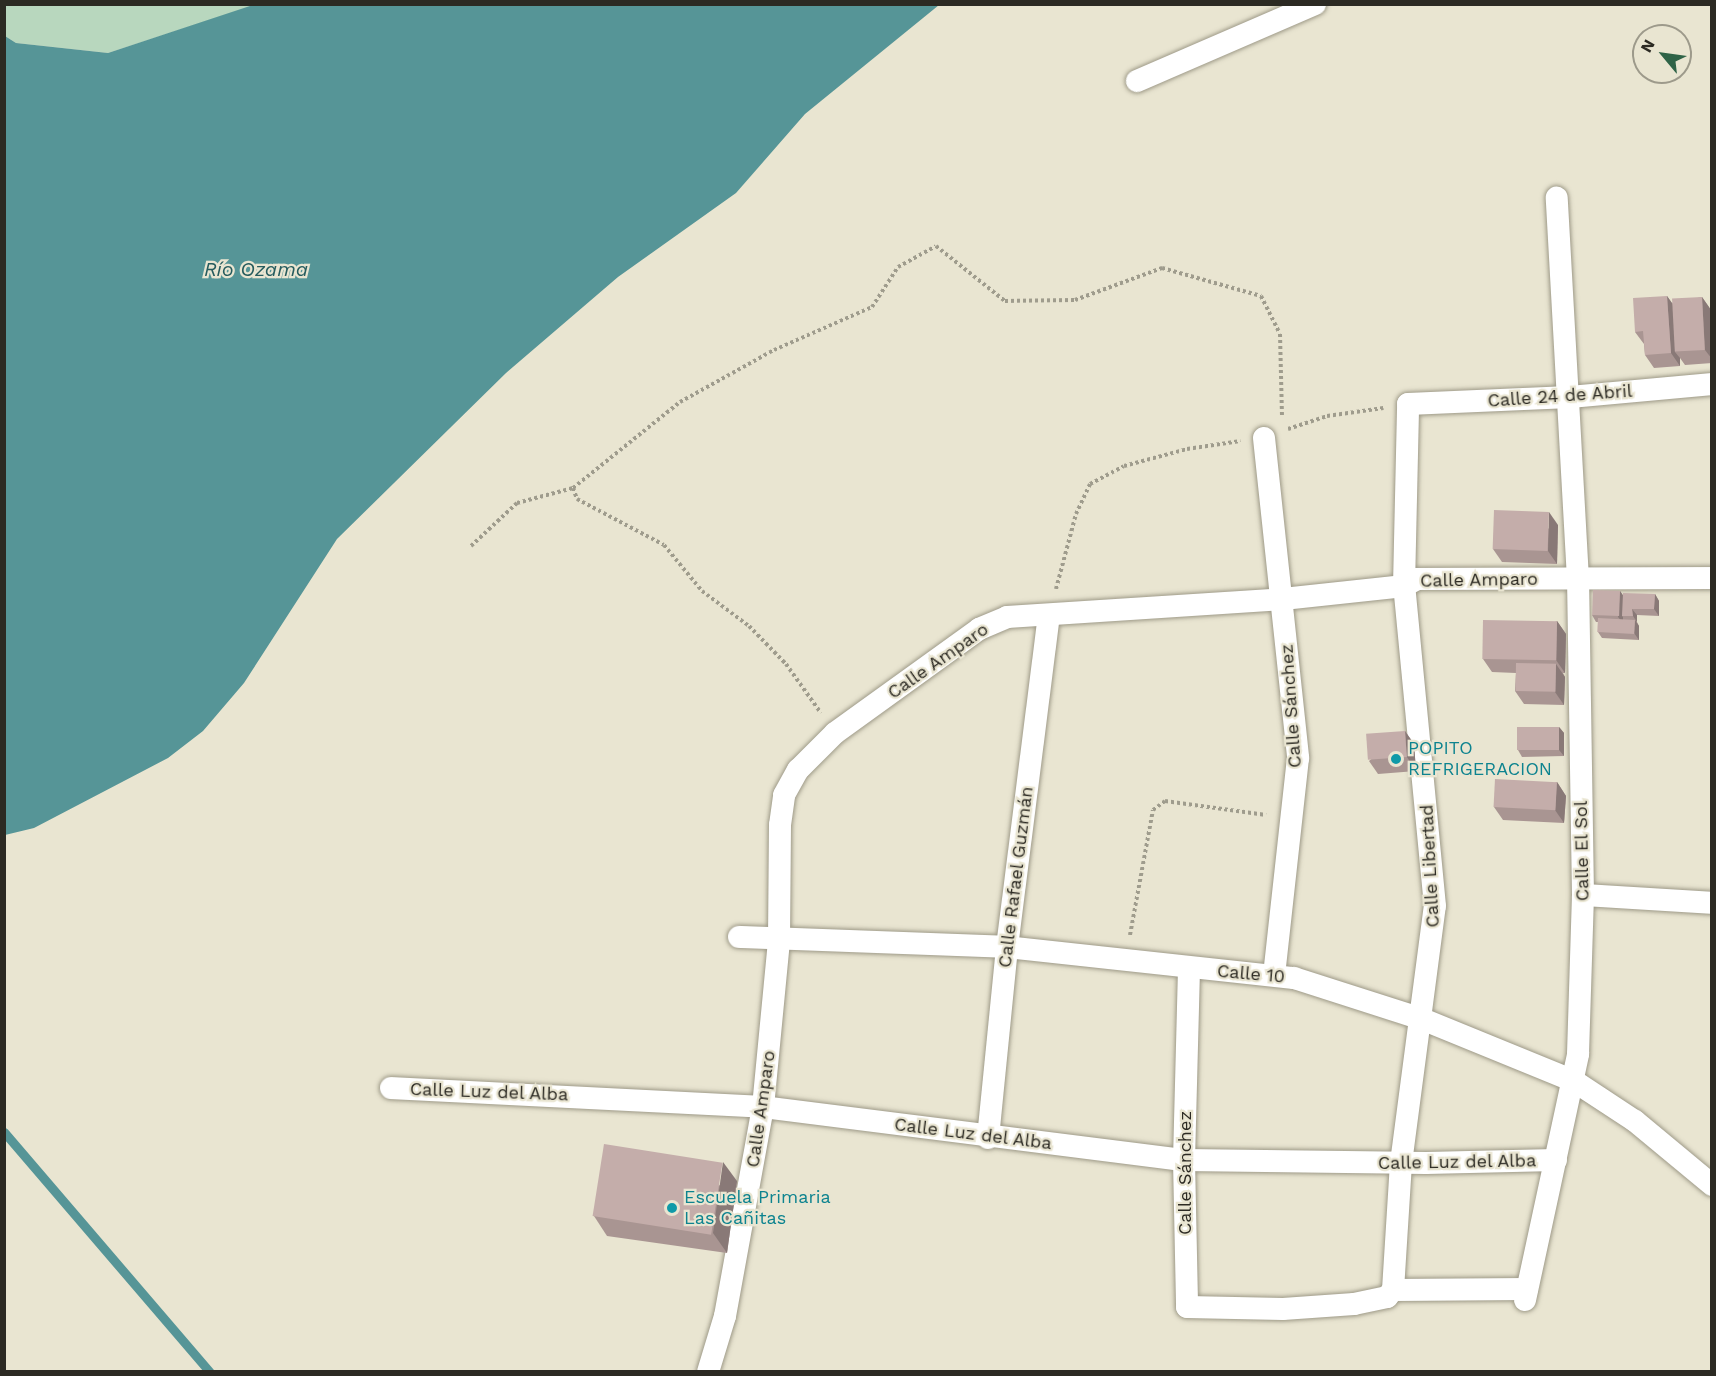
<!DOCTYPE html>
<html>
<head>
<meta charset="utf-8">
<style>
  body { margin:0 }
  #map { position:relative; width:1716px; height:1376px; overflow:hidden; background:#e9e5d1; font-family:"Work Sans",sans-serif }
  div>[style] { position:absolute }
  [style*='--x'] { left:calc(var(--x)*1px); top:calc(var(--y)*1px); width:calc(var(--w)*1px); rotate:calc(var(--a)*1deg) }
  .green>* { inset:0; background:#b8d7be }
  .water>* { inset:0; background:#569597 }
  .stream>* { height:9px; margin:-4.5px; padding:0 4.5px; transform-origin:4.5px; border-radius:4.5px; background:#569597 }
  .path>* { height:4px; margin-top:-2px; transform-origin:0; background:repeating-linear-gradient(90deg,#9f9c8d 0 3px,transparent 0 6px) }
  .roads { filter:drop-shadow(0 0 2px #9e9a88) drop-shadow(0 0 2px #9e9a88) }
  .street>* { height:22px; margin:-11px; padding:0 11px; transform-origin:11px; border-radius:11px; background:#fff }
  .wall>* { inset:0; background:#a99592 }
  .shaded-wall>* { inset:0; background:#897977 }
  .building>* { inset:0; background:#c4adaa; transform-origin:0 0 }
  .dots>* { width:16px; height:16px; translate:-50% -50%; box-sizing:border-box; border:3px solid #e9e5d1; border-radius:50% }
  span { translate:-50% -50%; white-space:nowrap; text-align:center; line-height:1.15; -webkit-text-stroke:4.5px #e9e5d1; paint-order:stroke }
  .street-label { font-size:18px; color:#2c2a23 }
  .culture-label { font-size:18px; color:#0d838f }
  .left { translate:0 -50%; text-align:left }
  .water-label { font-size:20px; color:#265c5e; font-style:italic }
  .frame { position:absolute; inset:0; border:6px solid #2c2a23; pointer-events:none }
  .north { position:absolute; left:1632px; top:24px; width:60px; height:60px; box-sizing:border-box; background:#e9e5d1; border:2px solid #9d9a8b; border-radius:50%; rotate:299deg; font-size:16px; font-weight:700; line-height:24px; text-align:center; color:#2c2a23 }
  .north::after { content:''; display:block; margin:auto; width:21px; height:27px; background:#2f6347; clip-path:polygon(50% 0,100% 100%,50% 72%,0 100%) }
</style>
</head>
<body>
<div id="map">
  <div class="green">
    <div style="clip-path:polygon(4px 5px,256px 5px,108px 53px,16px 43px,5px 36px)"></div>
  </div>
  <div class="water">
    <div style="clip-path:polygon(256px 4px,939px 5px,805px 114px,736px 193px,618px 277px,506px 373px,337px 539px,244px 683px,203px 731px,168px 758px,34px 828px,5px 835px,5px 36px,16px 43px,108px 53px)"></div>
  </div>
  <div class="stream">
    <div style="--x:4;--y:1132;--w:316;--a:49.4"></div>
  </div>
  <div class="path">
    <div style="--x:1288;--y:429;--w:41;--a:-18.4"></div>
    <div style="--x:1327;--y:416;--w:57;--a:-8.1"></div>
    <div style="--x:573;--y:488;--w:12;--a:70"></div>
    <div style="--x:577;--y:499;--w:98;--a:27.9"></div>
    <div style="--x:664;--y:545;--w:60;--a:50.4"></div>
    <div style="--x:702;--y:591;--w:59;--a:36.7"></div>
    <div style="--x:749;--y:626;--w:53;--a:45.8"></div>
    <div style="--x:786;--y:664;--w:60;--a:54.5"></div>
    <div style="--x:471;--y:546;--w:63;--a:-43.1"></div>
    <div style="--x:517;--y:503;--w:58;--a:-15"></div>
    <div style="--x:573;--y:488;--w:137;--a:-38.8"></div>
    <div style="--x:680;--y:402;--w:107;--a:-29"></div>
    <div style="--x:774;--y:350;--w:107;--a:-23.7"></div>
    <div style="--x:872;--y:307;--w:48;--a:-57"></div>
    <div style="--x:898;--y:267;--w:43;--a:-28.9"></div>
    <div style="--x:936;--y:246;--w:88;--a:38.6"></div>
    <div style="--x:1005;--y:301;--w:70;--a:-0.8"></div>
    <div style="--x:1075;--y:300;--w:93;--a:-20.2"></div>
    <div style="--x:1162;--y:268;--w:103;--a:15.8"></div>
    <div style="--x:1261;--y:296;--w:42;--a:63.4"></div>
    <div style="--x:1280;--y:334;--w:84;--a:88.6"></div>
    <div style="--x:1056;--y:589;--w:78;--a:-75.1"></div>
    <div style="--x:1076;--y:514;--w:33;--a:-65"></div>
    <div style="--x:1090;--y:484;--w:38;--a:-28"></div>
    <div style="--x:1124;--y:466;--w:65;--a:-15.1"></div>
    <div style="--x:1187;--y:449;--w:54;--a:-8.6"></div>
    <div style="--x:1130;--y:935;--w:127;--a:-79.6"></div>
    <div style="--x:1153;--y:810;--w:15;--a:-37"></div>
    <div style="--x:1165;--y:801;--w:102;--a:7.9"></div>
  </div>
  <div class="roads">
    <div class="street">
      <div style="--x:1137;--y:81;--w:194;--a:-23.4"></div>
      <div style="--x:1264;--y:438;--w:322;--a:83.9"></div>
      <div style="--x:1298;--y:758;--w:217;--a:96.3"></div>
      <div style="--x:1583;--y:895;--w:129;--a:3.5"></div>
      <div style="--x:739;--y:937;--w:268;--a:2.1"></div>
      <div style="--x:1007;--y:947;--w:289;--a:6.2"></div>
      <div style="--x:1294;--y:978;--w:134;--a:17.8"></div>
      <div style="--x:1422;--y:1019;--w:164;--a:22.2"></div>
      <div style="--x:1574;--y:1081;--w:73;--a:33.3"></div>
      <div style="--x:1635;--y:1121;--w:100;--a:39.7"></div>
      <div style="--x:1189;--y:969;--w:191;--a:91.5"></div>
      <div style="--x:1184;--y:1160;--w:147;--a:88.8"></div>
      <div style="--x:1187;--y:1307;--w:96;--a:1.2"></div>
      <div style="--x:1283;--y:1309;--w:71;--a:-4"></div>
      <div style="--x:1354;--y:1304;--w:34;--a:-12"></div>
      <div style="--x:1387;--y:1297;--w:9;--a:-49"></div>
      <div style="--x:1393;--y:1290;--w:134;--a:-0.4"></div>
      <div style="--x:391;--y:1088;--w:372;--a:2.9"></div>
      <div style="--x:763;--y:1107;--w:424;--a:7.2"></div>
      <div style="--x:1184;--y:1160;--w:242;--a:0.7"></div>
      <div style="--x:1426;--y:1163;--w:130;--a:-1.3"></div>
      <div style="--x:988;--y:1138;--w:192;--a:-84.3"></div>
      <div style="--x:1007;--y:947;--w:334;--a:-82.8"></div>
      <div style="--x:1393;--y:1290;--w:127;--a:-86.4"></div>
      <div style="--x:1401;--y:1163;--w:259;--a:-82.5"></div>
      <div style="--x:1435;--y:906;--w:321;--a:-95.5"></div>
      <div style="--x:1404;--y:586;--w:182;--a:-88.7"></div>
      <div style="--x:1408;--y:404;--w:162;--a:-2.5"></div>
      <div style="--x:1570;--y:397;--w:143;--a:-5.2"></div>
      <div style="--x:1525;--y:1300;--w:252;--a:-77.8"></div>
      <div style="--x:1578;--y:1054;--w:159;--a:-88.2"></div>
      <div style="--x:1583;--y:895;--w:316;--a:-90.9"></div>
      <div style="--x:1578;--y:579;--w:382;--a:-93.2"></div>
      <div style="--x:708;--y:1372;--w:59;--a:-73.1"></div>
      <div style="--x:725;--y:1316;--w:212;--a:-79.7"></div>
      <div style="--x:763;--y:1107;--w:168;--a:-84.5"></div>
      <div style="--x:779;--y:940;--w:115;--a:-89.5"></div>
      <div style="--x:780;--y:825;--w:30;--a:-82"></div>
      <div style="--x:784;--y:795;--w:29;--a:-61"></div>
      <div style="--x:798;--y:770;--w:52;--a:-45"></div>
      <div style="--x:835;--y:733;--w:178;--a:-35.8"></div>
      <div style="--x:979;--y:629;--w:30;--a:-23"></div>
      <div style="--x:1007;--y:617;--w:277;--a:-3.7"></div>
      <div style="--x:1283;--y:599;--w:122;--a:-6.1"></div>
      <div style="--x:1404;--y:586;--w:15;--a:-28"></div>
      <div style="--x:1417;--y:579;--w:295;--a:-0.2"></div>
    </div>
  </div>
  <div class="wall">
    <div style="clip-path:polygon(1667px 296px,1672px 303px,1702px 297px,1711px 310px,1712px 363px,1685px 365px,1680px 358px,1680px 366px,1654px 368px,1645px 355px,1644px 344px,1635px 332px)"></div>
    <div style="clip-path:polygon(1558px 525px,1557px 564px,1502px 562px,1493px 549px)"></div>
    <div style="clip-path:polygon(1620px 591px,1623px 596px,1655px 594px,1659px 601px,1659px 616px,1637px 615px,1637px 622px,1639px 626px,1639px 640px,1602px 638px,1598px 632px,1598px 622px,1596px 622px,1592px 615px)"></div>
    <div style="clip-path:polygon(1557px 621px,1566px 634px,1565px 673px,1563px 673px,1565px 677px,1564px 705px,1524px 704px,1515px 691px,1516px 673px,1492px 672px,1483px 659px)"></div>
    <div style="clip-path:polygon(1559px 727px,1564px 733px,1564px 756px,1522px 757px,1518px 750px)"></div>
    <div style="clip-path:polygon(1405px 731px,1414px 744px,1416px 771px,1378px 774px,1369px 761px)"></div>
    <div style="clip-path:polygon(1557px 782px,1566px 796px,1564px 823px,1503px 820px,1494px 807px)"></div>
    <div style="clip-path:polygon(737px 1181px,727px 1253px,607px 1236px,594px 1216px)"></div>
  </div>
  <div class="shaded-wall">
    <div style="clip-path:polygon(1667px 296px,1676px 309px,1675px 352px,1680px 358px,1680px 366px,1671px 353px)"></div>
    <div style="clip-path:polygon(1702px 297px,1711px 310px,1712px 359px,1705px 350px)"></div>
    <div style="clip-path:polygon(1549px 512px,1558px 525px,1557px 564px,1548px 551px)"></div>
    <div style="clip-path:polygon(1620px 591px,1625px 598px,1622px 616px,1623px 617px,1623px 623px,1618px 617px)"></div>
    <div style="clip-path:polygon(1655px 594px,1659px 601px,1659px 616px,1654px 609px)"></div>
    <div style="clip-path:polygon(1632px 609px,1637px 615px,1637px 622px,1633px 616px)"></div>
    <div style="clip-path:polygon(1635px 620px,1639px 626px,1639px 640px,1634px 633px)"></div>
    <div style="clip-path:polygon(1557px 621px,1566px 634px,1565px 673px,1556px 660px)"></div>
    <div style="clip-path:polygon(1556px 664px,1565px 677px,1564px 705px,1555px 692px)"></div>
    <div style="clip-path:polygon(1559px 727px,1564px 733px,1564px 756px,1559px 750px)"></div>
    <div style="clip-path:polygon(1405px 731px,1414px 744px,1416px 771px,1407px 757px)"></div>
    <div style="clip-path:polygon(1557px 782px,1566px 796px,1564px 823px,1555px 810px)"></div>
    <div style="clip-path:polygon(723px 1162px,737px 1181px,727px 1253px,713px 1233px)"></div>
  </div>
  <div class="building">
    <div style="clip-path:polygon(1667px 296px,1671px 353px,1645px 355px,1643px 331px,1635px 332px,1633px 298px)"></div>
    <div style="left:1702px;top:297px;width:53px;height:30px;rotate:87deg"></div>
    <div style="left:1494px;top:510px;width:55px;height:39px;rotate:2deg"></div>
    <div style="left:1593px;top:590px;width:27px;height:25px;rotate:2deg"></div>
    <div style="clip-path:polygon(1623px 593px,1655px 594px,1654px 609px,1632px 609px,1633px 616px,1622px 616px)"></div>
    <div style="left:1598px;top:618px;width:37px;height:14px;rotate:3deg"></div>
    <div style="left:1483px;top:620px;width:74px;height:39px;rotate:1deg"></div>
    <div style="left:1516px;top:663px;width:40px;height:28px;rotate:1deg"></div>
    <div style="left:1517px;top:727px;width:42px;height:23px"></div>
    <div style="left:1405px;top:731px;width:26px;height:39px;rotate:86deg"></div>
    <div style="left:1495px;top:779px;width:62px;height:28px;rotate:3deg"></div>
    <div style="left:604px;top:1144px;width:120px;height:73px;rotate:9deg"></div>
  </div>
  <div class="dots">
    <div style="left:1396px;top:759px;background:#0f9aa8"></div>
    <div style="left:672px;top:1208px;background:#0f9aa8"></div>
  </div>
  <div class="street-label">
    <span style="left:1560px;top:396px;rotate:-4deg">Calle 24 de Abril</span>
    <span style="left:1479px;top:580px;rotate:-1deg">Calle Amparo</span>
    <span style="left:938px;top:661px;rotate:-35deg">Calle Amparo</span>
    <span style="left:1291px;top:706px;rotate:-94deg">Calle Sánchez</span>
    <span style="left:1582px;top:851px;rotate:-91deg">Calle El Sol</span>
    <span style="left:1430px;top:866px;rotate:-93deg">Calle Libertad</span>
    <span style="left:1016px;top:877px;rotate:-83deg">Calle Rafael Guzmán</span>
    <span style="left:1251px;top:974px;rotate:5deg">Calle 10</span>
    <span style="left:489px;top:1092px;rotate:2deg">Calle Luz del Alba</span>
    <span style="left:761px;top:1109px;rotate:-82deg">Calle Amparo</span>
    <span style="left:973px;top:1134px;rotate:7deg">Calle Luz del Alba</span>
    <span style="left:1457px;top:1162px;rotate:-1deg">Calle Luz del Alba</span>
    <span style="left:1185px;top:1173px;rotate:-90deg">Calle Sánchez</span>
  </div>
  <div class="culture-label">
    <span class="left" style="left:1408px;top:759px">POPITO<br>REFRIGERACION</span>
    <span class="left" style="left:684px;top:1208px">Escuela Primaria<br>Las Cañitas</span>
  </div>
  <div class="water-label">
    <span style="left:256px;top:269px">Río Ozama</span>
  </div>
  <div class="frame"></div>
  <div class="north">N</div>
</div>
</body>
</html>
